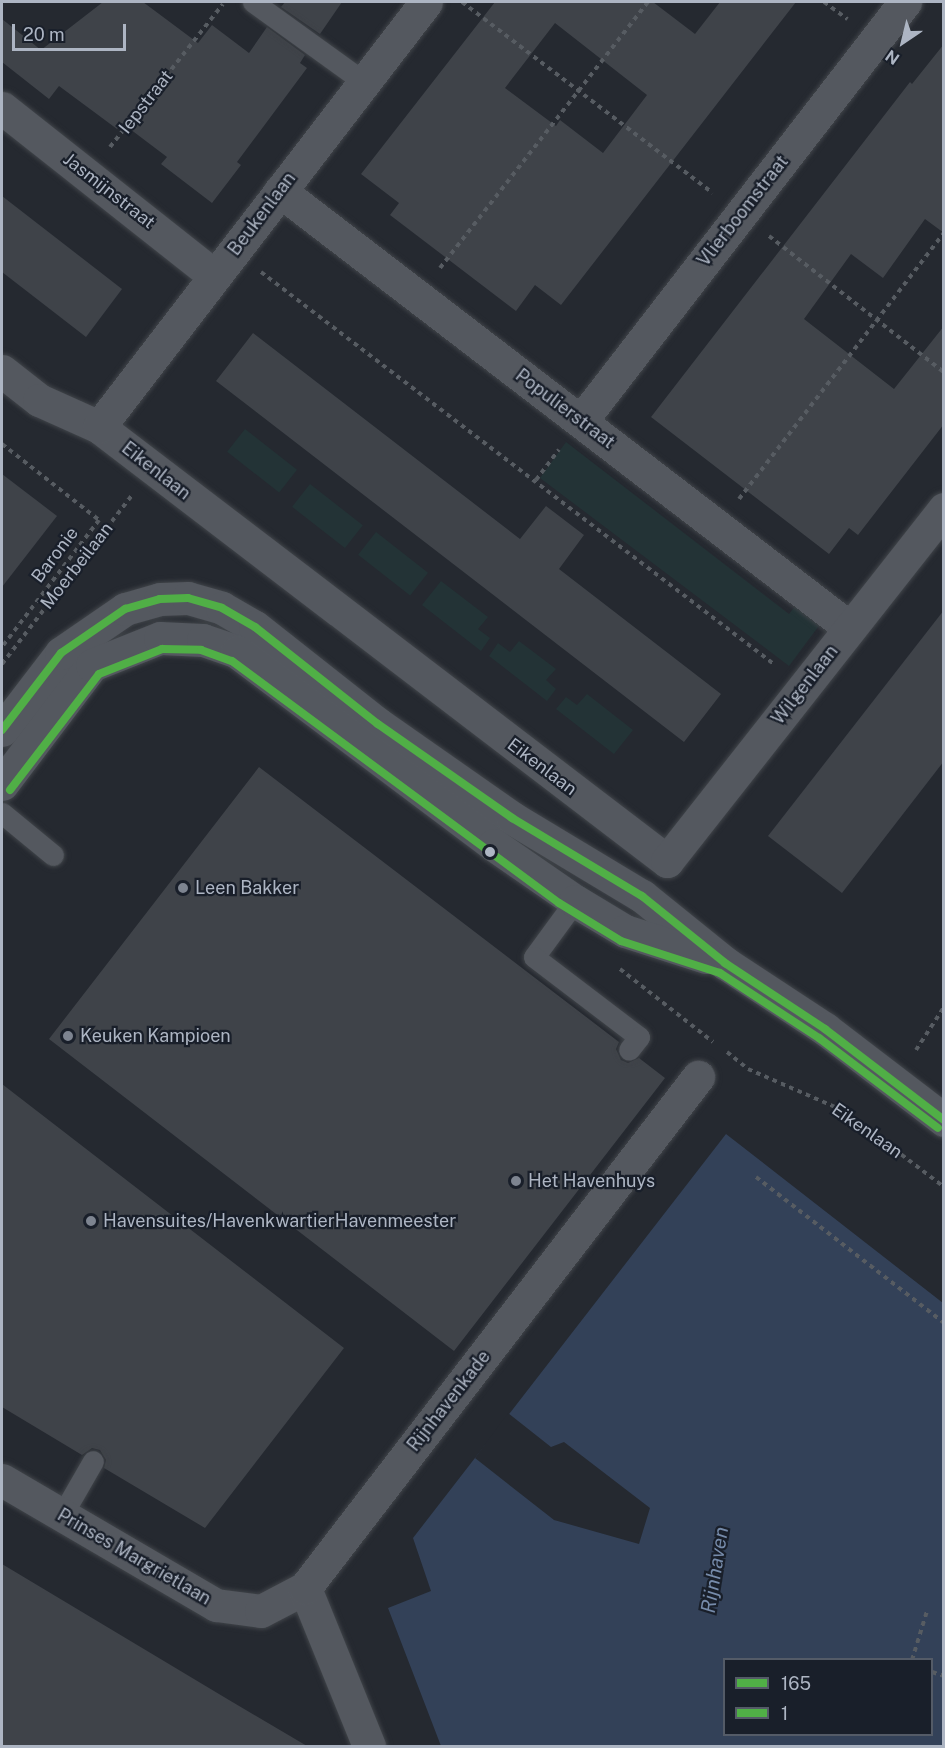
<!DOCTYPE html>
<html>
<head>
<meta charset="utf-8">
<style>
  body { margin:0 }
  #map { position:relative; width:945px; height:1748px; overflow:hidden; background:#252930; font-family:"Public Sans",sans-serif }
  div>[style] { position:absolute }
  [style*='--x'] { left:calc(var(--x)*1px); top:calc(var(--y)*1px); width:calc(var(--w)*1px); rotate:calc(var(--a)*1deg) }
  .green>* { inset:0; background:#233336; transform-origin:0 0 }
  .water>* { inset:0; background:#334158 }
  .pier>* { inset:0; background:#252930 }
  .building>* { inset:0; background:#3f4349 }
  .path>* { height:4px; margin-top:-2px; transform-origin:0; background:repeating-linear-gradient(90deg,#575c62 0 4.5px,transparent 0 9px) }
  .roads { filter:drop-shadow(0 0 2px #404449) drop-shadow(0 0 2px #404449) }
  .service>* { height:21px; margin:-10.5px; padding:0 10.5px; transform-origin:10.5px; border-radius:10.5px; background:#54585f }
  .minor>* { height:33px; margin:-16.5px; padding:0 16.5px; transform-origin:16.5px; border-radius:16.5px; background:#54585f }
  .bus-1>* { height:8px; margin:-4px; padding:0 4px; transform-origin:4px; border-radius:4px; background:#50af46 }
  .bus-2>* { height:8px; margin:-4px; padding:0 4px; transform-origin:4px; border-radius:4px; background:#50af46 }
  .dots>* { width:16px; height:16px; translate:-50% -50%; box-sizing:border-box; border:3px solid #191f2a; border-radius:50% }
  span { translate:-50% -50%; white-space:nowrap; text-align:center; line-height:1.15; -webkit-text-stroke:4.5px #191f2a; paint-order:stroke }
  .street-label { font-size:18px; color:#adb5c3 }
  .poi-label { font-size:18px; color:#adb5c3 }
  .left { translate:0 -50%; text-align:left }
  .water-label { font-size:20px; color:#768baa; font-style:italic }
  .frame { position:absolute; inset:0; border:3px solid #adb5c3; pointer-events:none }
  .legend { position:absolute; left:723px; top:1658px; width:210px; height:78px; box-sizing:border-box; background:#191f2a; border:2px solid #545b67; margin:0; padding:8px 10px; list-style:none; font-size:18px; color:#adb5c3 }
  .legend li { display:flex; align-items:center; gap:12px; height:30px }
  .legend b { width:30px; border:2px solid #545b67 }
  .north { position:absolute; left:873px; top:12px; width:60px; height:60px; -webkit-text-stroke:4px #191f2a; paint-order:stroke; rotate:215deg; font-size:16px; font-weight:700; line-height:24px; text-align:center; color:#adb5c3 }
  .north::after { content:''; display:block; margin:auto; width:21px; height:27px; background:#adb5c3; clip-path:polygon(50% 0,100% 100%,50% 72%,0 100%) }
  .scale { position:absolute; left:12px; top:24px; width:114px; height:27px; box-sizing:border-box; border:3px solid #adb5c3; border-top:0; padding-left:8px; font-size:18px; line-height:21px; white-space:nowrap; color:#adb5c3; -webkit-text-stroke:4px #191f2a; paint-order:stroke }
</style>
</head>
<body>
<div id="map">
  <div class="green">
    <div style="left:245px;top:429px;width:66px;height:29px;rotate:38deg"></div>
    <div style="clip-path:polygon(566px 442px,789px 614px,797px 604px,821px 623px,789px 666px,540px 478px)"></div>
    <div style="left:310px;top:484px;width:67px;height:29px;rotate:38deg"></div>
    <div style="left:376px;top:532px;width:66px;height:29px;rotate:38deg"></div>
    <div style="clip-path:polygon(441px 581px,488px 617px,478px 629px,490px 638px,481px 651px,422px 605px)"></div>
    <div style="clip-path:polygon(519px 641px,556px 669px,546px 680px,556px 689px,547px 701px,489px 656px,498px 643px,510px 652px)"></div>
    <div style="clip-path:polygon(587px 694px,633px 730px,614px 754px,556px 709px,566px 697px,577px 705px)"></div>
  </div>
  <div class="water">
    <div style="clip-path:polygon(evenodd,726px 1134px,943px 1303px,943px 1746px,441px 1746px,388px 1608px,431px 1591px,413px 1538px,726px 1134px,724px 1660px,932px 1660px,932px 1734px,724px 1734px,724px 1660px)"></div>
  </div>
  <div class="pier">
    <div style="clip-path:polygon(508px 1413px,551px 1447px,564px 1442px,650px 1508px,639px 1544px,554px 1520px,475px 1458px)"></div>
  </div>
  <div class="building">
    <div style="clip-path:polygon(103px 2px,143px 2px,198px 43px,212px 25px,249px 53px,267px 27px,305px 55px,300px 63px,307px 68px,237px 162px,241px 165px,212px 203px,161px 164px,167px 157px,122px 123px,117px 129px,59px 86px,49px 99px,2px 62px,2px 19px,41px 50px)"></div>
    <div style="clip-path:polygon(285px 2px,342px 2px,320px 34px,281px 7px)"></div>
    <div style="clip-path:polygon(evenodd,495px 2px,653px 2px,695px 34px,720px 2px,796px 2px,561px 305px,535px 285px,516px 311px,390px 215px,399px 203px,361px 174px,495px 2px,555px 23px,647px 95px,603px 153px,560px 120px,556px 126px,505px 88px,555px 23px)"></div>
    <div style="clip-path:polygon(944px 44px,944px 233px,925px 219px,883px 278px,851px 254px,804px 319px,894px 389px,944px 326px,944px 424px,858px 535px,849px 528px,829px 554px,651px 417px,910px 82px,912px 84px)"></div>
    <div style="clip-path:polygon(2px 196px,122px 289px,86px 337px,2px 272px)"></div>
    <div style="clip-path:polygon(253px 333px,520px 539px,546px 506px,584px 535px,559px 569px,721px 694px,684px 742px,216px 381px)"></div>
    <div style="clip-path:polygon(2px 474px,57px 516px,2px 587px)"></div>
    <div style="clip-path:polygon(944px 610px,944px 761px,842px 893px,768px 836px)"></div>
    <div style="clip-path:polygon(259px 767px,619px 1042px,616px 1049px,621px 1060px,628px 1063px,639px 1058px,665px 1078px,454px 1351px,49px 1039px)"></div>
    <div style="clip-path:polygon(2px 1084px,344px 1348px,205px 1528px,104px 1468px,106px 1460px,100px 1450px,92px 1448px,82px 1455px,2px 1407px)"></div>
    <div style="clip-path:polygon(2px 1564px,229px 1700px,307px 1746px,2px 1746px)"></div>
  </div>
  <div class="path">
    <div style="--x:462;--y:2;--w:315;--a:37.3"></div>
    <div style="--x:824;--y:2;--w:29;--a:36"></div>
    <div style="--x:110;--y:147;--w:182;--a:-51.7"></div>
    <div style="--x:769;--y:236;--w:222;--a:37.9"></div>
    <div style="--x:440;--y:268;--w:338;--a:-52"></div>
    <div style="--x:261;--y:272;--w:647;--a:37.4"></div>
    <div style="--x:2;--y:444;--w:123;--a:38.1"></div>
    <div style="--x:99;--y:520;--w:160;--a:127.4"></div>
    <div style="--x:536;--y:480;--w:38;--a:-53"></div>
    <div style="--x:739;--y:499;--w:336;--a:-52.4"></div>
    <div style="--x:2;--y:664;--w:213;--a:-52.4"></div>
    <div style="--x:620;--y:969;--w:118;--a:38.1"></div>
    <div style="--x:916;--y:1050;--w:51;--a:-56.9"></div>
    <div style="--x:727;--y:1052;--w:27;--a:39"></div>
    <div style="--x:748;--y:1069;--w:105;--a:23.6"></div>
    <div style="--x:844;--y:1111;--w:126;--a:37.2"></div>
    <div style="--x:756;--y:1177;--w:238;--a:37.8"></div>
    <div style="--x:912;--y:1660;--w:51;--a:-73"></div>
    <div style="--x:932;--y:1672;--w:13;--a:18"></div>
  </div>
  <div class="roads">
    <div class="service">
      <div style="--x:253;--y:2;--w:137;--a:35.8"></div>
      <div style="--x:2;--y:813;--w:66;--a:39.5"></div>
      <div style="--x:575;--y:901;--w:69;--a:126.2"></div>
      <div style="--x:534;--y:957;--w:132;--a:37.3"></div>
      <div style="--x:639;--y:1037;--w:16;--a:128"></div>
      <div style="--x:62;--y:1515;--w:62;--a:-60.1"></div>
    </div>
    <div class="minor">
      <div style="--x:2;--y:108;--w:271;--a:38.3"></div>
      <div style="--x:280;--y:191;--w:718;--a:37.48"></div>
      <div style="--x:2;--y:371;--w:47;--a:38.1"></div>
      <div style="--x:39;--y:400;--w:66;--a:24.2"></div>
      <div style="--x:99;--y:427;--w:715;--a:37.38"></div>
      <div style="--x:667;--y:861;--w:448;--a:-51.8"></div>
      <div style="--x:581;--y:421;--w:530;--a:-52.29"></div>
      <div style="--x:99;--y:427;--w:536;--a:-52.42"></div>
      <div style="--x:2;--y:730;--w:97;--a:-52.5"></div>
      <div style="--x:61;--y:653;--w:78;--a:-34.5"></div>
      <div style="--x:125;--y:609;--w:36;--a:-16"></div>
      <div style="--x:160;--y:599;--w:28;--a:-2"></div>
      <div style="--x:188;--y:598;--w:35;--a:16"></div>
      <div style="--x:222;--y:608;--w:38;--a:30"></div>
      <div style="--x:255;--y:627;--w:157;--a:38.3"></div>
      <div style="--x:378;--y:724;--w:164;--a:35"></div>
      <div style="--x:512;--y:818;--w:152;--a:31"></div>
      <div style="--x:642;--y:896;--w:107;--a:38.9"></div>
      <div style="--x:725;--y:963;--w:120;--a:33.4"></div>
      <div style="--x:825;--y:1029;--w:150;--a:37.4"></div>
      <div style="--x:2;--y:784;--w:149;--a:-52.9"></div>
      <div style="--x:92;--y:665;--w:73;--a:-21.7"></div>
      <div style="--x:160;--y:638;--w:43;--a:2.7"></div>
      <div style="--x:203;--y:640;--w:36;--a:19"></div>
      <div style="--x:237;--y:652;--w:321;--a:36.9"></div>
      <div style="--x:494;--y:845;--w:98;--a:34.7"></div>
      <div style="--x:575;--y:901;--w:58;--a:31"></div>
      <div style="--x:625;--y:931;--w:85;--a:17.8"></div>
      <div style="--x:2;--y:1480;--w:248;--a:30.3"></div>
      <div style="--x:216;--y:1605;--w:45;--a:7.6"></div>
      <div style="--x:261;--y:1611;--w:50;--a:-27.6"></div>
      <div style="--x:369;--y:1746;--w:170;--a:-112.1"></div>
      <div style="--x:305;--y:1588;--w:645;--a:-52.44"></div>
    </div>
  </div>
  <div class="bus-1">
    <div style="--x:2;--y:730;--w:97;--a:-52.5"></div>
    <div style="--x:61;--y:653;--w:78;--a:-34.5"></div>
    <div style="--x:125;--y:609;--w:36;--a:-16"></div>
    <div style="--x:160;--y:599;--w:28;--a:-2"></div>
    <div style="--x:188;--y:598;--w:35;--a:16"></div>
    <div style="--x:222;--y:608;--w:38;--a:30"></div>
    <div style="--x:255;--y:627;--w:157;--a:38.3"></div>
    <div style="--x:378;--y:724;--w:164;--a:35"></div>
    <div style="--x:512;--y:818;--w:152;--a:31"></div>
    <div style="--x:642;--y:896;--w:107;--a:38.9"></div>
    <div style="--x:725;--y:963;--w:120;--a:33.4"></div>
    <div style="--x:825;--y:1029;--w:150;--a:37.4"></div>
  </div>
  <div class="bus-2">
    <div style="--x:10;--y:790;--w:146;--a:-52.5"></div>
    <div style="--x:99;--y:674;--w:68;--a:-21.6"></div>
    <div style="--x:162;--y:649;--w:39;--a:1"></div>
    <div style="--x:201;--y:650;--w:33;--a:20"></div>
    <div style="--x:232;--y:661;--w:407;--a:36.5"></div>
    <div style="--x:559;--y:903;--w:73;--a:31.5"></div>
    <div style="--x:621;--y:941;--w:104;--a:17.9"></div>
    <div style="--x:720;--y:973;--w:118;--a:33.3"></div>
    <div style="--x:819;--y:1038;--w:149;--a:37.1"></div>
  </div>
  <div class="dots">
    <div style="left:490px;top:852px;background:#adb5c3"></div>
    <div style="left:183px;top:888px;background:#7d8490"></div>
    <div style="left:68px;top:1036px;background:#7d8490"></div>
    <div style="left:516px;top:1181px;background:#7d8490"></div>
    <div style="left:91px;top:1221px;background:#7d8490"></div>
  </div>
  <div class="street-label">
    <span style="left:146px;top:102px;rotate:-52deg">Iepstraat</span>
    <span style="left:109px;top:191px;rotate:38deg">Jasmijnstraat</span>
    <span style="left:743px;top:211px;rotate:-52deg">Vlierboomstraat</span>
    <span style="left:262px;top:214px;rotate:-53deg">Beukenlaan</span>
    <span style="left:565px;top:409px;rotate:37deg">Populierstraat</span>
    <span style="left:156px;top:471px;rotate:38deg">Eikenlaan</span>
    <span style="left:55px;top:555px;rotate:-53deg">Baronie</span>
    <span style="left:77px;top:566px;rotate:-52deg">Moerbeilaan</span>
    <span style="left:805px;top:685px;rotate:-52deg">Wilgenlaan</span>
    <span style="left:542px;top:767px;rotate:37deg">Eikenlaan</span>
    <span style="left:867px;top:1131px;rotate:35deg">Eikenlaan</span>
    <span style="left:449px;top:1401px;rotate:-52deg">Rijnhavenkade</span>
    <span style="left:134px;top:1557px;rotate:30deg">Prinses Margrietlaan</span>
  </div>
  <div class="poi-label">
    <span class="left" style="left:195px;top:888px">Leen Bakker</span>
    <span class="left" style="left:80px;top:1036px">Keuken Kampioen</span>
    <span class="left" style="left:528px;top:1181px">Het Havenhuys</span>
    <span class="left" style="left:103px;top:1221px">Havensuites/HavenkwartierHavenmeester</span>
  </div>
  <div class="water-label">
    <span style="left:715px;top:1570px;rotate:-81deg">Rijnhaven</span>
  </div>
  <div class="frame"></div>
  <ul class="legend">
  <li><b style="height:8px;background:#50af46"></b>165</li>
  <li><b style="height:8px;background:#50af46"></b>1</li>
  </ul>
  <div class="north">N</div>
  <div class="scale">20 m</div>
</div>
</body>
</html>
